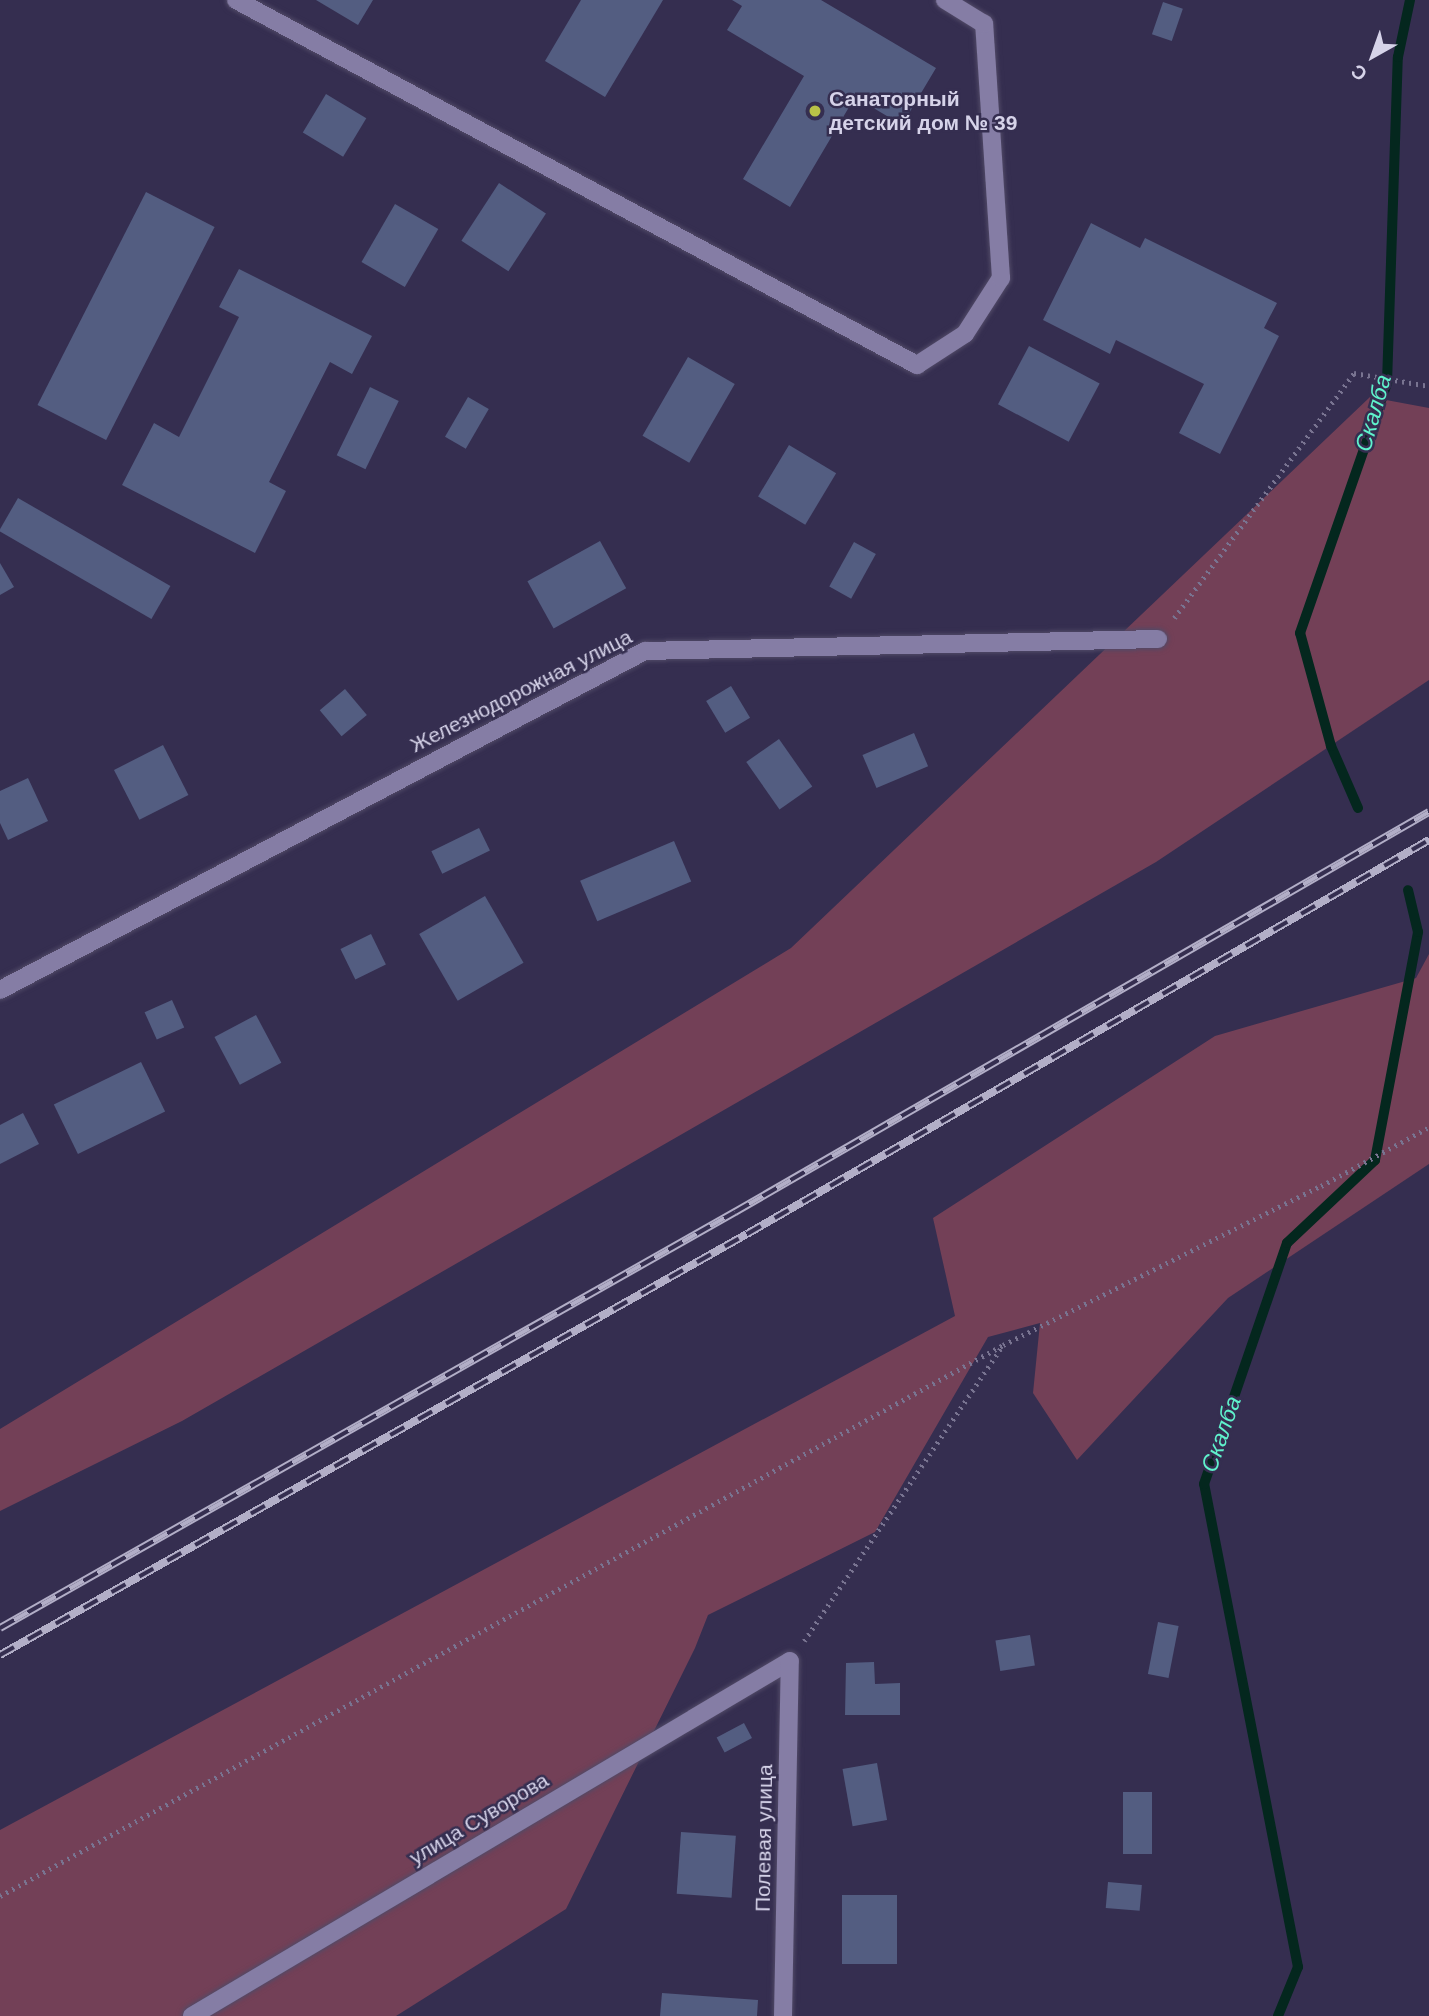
<!DOCTYPE html>
<html>
<head>
<meta charset="utf-8">
<style>
  body { margin:0 }
  #map { position:relative; width:1429px; height:2016px; overflow:hidden; background:#352e50; font-family:Helvetica,sans-serif }
  div>[style] { position:absolute }
  [style*='--x'] { left:calc(var(--x)*1px); top:calc(var(--y)*1px); width:calc(var(--w)*1px); rotate:calc(var(--a)*1deg) }
  .green>* { inset:0; background:#734057 }
  .stream>* { height:10px; margin:-5px; padding:0 5px; transform-origin:5px; border-radius:5px; background:#04271e }
  .building>* { inset:0; background:#535d81; transform-origin:0 0 }
  .path>* { height:4.5px; margin-top:-2.25px; transform-origin:0; background:repeating-linear-gradient(90deg,#797491 0 2px,transparent 0 7px) }
  .roads { filter:drop-shadow(0 0 2px #514a67) drop-shadow(0 0 2px #514a67) }
  .minor>* { height:18px; margin:-9px; padding:0 9px; transform-origin:9px; border-radius:9px; background:#857da5 }
  .rail>* { height:8px; margin-top:-4px; transform-origin:0; background:repeating-linear-gradient(90deg,#352e50 0 16px,#b2aec7 0 32px); box-sizing:border-box; border-block:2px solid #b2aec7 }
  .dots>* { width:19px; height:19px; translate:-50% -50%; box-sizing:border-box; border:4px solid #352e50; border-radius:50% }
  span { translate:-50% -50%; white-space:nowrap; text-align:center; line-height:1.15; -webkit-text-stroke:5px #352e50; paint-order:stroke }
  .poi-label { font-size:21px; color:#d6d3e9; font-weight:700 }
  .left { translate:0 -50%; text-align:left }
  .street-label { font-size:21px; color:#d6d3e9 }
  .water-label { font-size:23px; color:#5ff2cc; font-style:italic }
  .north { position:absolute; left:1338px; top:21px; width:70px; height:70px; -webkit-text-stroke:5px #352e50; paint-order:stroke; rotate:220deg; font-size:19px; font-weight:700; line-height:28px; text-align:center; color:#d6d3e9 }
  .north::after { content:''; display:block; margin:auto; width:24px; height:32px; background:#d6d3e9; clip-path:polygon(50% 0,100% 100%,50% 72%,0 100%) }
</style>
</head>
<body>
<div id="map">
  <div class="green">
    <div style="clip-path:polygon(1370px 397px,1429px 408px,1429px 680px,1156px 862px,182px 1421px,0 1511px,0 1429px,791px 948px)"></div>
    <div style="clip-path:polygon(1429px 954px,1429px 1164px,1228px 1298px,1077px 1460px,1033px 1393px,1040px 1323px,988px 1337px,875px 1532px,708px 1615px,695px 1648px,566px 1909px,396px 2016px,0 2016px,0 1830px,955px 1316px,933px 1218px,1215px 1036px,1416px 978px)"></div>
  </div>
  <div class="stream">
    <div style="--x:1358;--y:808;--w:68;--a:-113.5"></div>
    <div style="--x:1331;--y:746;--w:117;--a:-105.3"></div>
    <div style="--x:1300;--y:633;--w:265;--a:-70.8"></div>
    <div style="--x:1387;--y:383;--w:326;--a:-88.1"></div>
    <div style="--x:1398;--y:57;--w:58;--a:-78.1"></div>
    <div style="--x:1278;--y:2016;--w:53;--a:-67.8"></div>
    <div style="--x:1298;--y:1967;--w:492;--a:-101"></div>
    <div style="--x:1204;--y:1484;--w:255;--a:-71"></div>
    <div style="--x:1287;--y:1243;--w:121;--a:-43.3"></div>
    <div style="--x:1375;--y:1160;--w:232;--a:-79.3"></div>
    <div style="--x:1418;--y:932;--w:43;--a:-103.4"></div>
  </div>
  <div class="building">
    <div style="clip-path:polygon(316px 0,373px 0,358px 25px)"></div>
    <div style="clip-path:polygon(581px 0,663px 0,605px 97px,545px 61px)"></div>
    <div style="clip-path:polygon(732px 0,821px 0,936px 68px,902px 125px,855px 97px,790px 207px,743px 179px,804px 76px,727px 30px,742px 6px)"></div>
    <div style="left:1163px;top:2px;width:21px;height:34px;rotate:19deg"></div>
    <div style="left:326px;top:94px;width:47px;height:45px;rotate:31deg"></div>
    <div style="left:499px;top:183px;width:56px;height:69px;rotate:33deg"></div>
    <div style="left:146px;top:192px;width:77px;height:239px;rotate:27deg"></div>
    <div style="left:395px;top:204px;width:50px;height:67px;rotate:30deg"></div>
    <div style="clip-path:polygon(1091px 223px,1140px 248px,1145px 238px,1277px 303px,1264px 328px,1279px 336px,1220px 454px,1179px 433px,1204px 384px,1116px 340px,1110px 354px,1043px 320px)"></div>
    <div style="clip-path:polygon(239px 269px,372px 336px,352px 374px,330px 362px,269px 482px,286px 491px,255px 553px,122px 485px,154px 423px,179px 437px,239px 317px,219px 307px)"></div>
    <div style="left:1029px;top:346px;width:80px;height:66px;rotate:28deg"></div>
    <div style="left:688px;top:357px;width:54px;height:91px;rotate:30deg"></div>
    <div style="left:370px;top:387px;width:32px;height:76px;rotate:26deg"></div>
    <div style="left:468px;top:397px;width:24px;height:46px;rotate:30deg"></div>
    <div style="left:789px;top:445px;width:55px;height:60px;rotate:31deg"></div>
    <div style="left:18px;top:498px;width:176px;height:38px;rotate:30deg"></div>
    <div style="left:600px;top:541px;width:54px;height:83px;rotate:61deg"></div>
    <div style="left:854px;top:542px;width:25px;height:51px;rotate:29deg"></div>
    <div style="clip-path:polygon(0 563px,14px 587px,0 595px)"></div>
    <div style="left:731px;top:686px;width:37px;height:29px;rotate:59deg"></div>
    <div style="left:345px;top:689px;width:34px;height:33px;rotate:50deg"></div>
    <div style="left:914px;top:733px;width:36px;height:56px;rotate:67deg"></div>
    <div style="left:779px;top:739px;width:58px;height:40px;rotate:55deg"></div>
    <div style="left:163px;top:745px;width:56px;height:55px;rotate:63deg"></div>
    <div style="clip-path:polygon(28px 778px,48px 821px,8px 840px,0 823px,0 791px)"></div>
    <div style="left:479px;top:828px;width:25px;height:53px;rotate:64deg"></div>
    <div style="left:674px;top:841px;width:44px;height:102px;rotate:67deg"></div>
    <div style="left:485px;top:896px;width:77px;height:76px;rotate:60deg"></div>
    <div style="left:371px;top:934px;width:34px;height:34px;rotate:64deg"></div>
    <div style="left:172px;top:1000px;width:30px;height:30px;rotate:66deg"></div>
    <div style="left:256px;top:1015px;width:54px;height:47px;rotate:62deg"></div>
    <div style="left:141px;top:1062px;width:55px;height:97px;rotate:64deg"></div>
    <div style="clip-path:polygon(23px 1113px,39px 1144px,0 1164px,0 1125px)"></div>
    <div style="left:1158px;top:1622px;width:21px;height:53px;rotate:11deg"></div>
    <div style="left:1030px;top:1635px;width:31px;height:35px;rotate:81deg"></div>
    <div style="clip-path:polygon(874px 1662px,875px 1684px,900px 1683px,900px 1715px,845px 1715px,846px 1663px)"></div>
    <div style="left:744px;top:1723px;width:17px;height:31px;rotate:62deg"></div>
    <div style="left:877px;top:1763px;width:58px;height:35px;rotate:80deg"></div>
    <div style="left:1123px;top:1792px;width:29px;height:62px"></div>
    <div style="left:681px;top:1832px;width:55px;height:62px;rotate:4deg"></div>
    <div style="left:1108px;top:1882px;width:34px;height:26px;rotate:5deg"></div>
    <div style="left:842px;top:1895px;width:55px;height:69px"></div>
    <div style="clip-path:polygon(662px 1993px,758px 2000px,757px 2016px,660px 2016px)"></div>
  </div>
  <div class="path">
    <div style="--x:1174;--y:618;--w:304;--a:-53.7"></div>
    <div style="--x:1354;--y:373;--w:76;--a:9.8"></div>
    <div style="--x:804;--y:1641;--w:357;--a:-56.1"></div>
    <div style="--x:1003;--y:1345;--w:356;--a:-26.6"></div>
    <div style="--x:1321;--y:1186;--w:123;--a:-28.6"></div>
    <div style="--x:0;--y:1896;--w:1144;--a:-28.78"></div>
  </div>
  <div class="roads">
    <div class="minor">
      <div style="--x:236;--y:0;--w:773;--a:28.19"></div>
      <div style="--x:917;--y:365;--w:57;--a:-32.9"></div>
      <div style="--x:965;--y:334;--w:67;--a:-57.3"></div>
      <div style="--x:1001;--y:278;--w:255;--a:-93.8"></div>
      <div style="--x:984;--y:24;--w:46;--a:-148.4"></div>
      <div style="--x:0;--y:990;--w:729;--a:-27.73"></div>
      <div style="--x:645;--y:651;--w:513;--a:-1.34"></div>
      <div style="--x:192;--y:2016;--w:695;--a:-30.7"></div>
      <div style="--x:783;--y:2016;--w:355;--a:-88.9"></div>
    </div>
  </div>
  <div class="rail">
    <div style="--x:0;--y:1628;--w:845;--a:-29.51"></div>
    <div style="--x:735;--y:1212;--w:801;--a:-29.96"></div>
    <div style="--x:0;--y:1655;--w:857;--a:-29.41"></div>
    <div style="--x:747;--y:1234;--w:788;--a:-30.02"></div>
  </div>
  <div class="dots">
    <div style="left:815px;top:111px;background:#b8c147"></div>
  </div>
  <div class="poi-label">
    <span class="left" style="left:829px;top:111px">Санаторный<br>детский дом № 39</span>
  </div>
  <div class="street-label">
    <span style="left:521px;top:691px;rotate:-27deg">Железнодорожная улица</span>
    <span style="left:479px;top:1819px;rotate:-31deg">улица Суворова</span>
    <span style="left:764px;top:1838px;rotate:-89deg">Полевая улица</span>
  </div>
  <div class="water-label">
    <span style="left:1373px;top:413px;rotate:-74deg">Скалба</span>
    <span style="left:1221px;top:1434px;rotate:-71deg">Скалба</span>
  </div>
  <div class="north">С</div>
</div>
</body>
</html>
